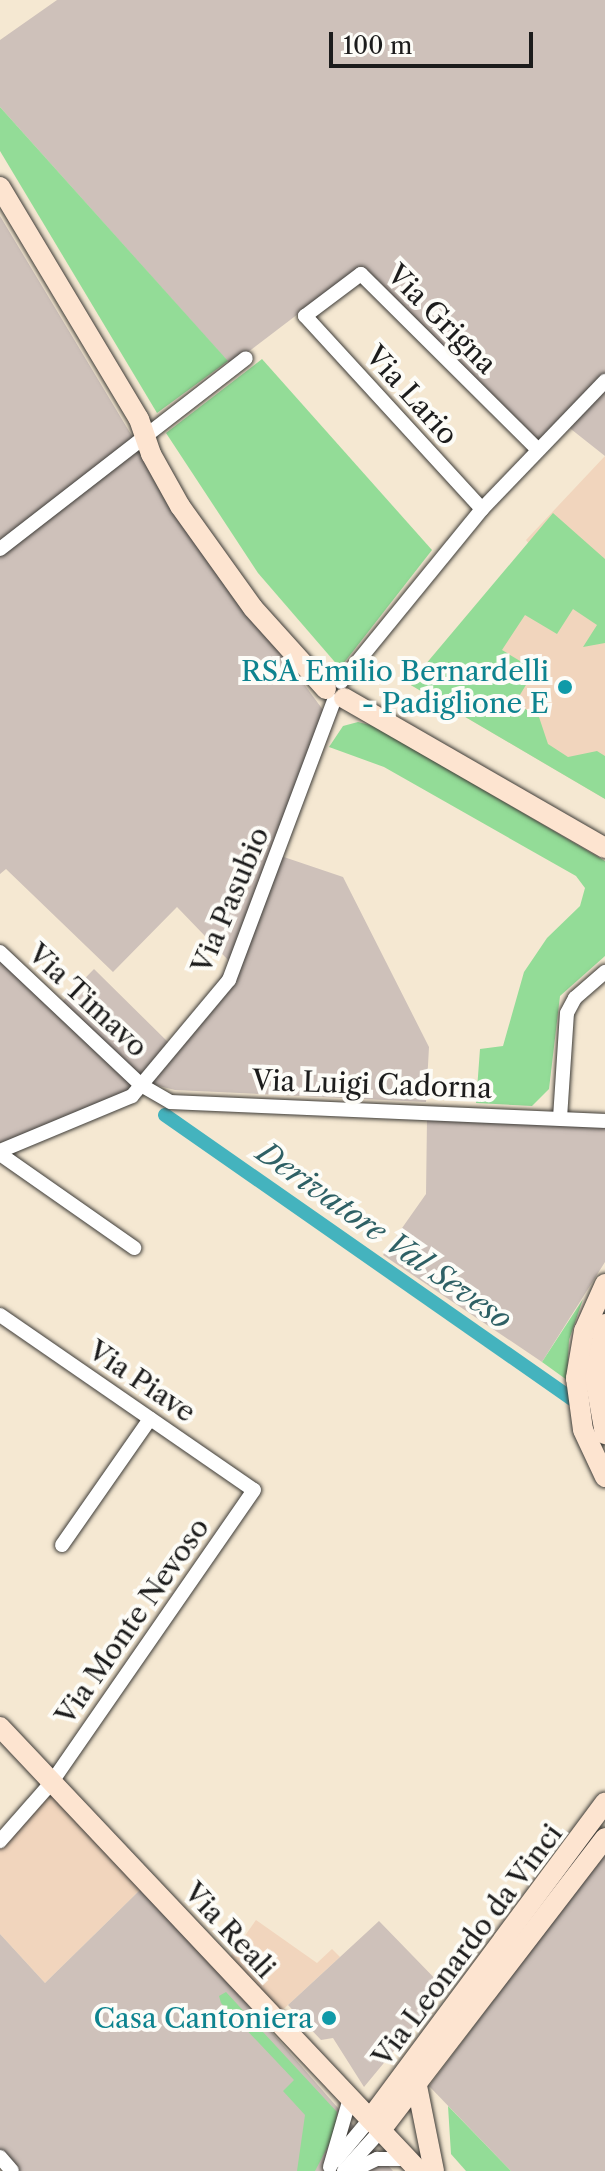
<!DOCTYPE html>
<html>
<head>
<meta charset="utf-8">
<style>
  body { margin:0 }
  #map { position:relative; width:605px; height:2171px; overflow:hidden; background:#f5e8d2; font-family:"Libre Caslon Text",serif }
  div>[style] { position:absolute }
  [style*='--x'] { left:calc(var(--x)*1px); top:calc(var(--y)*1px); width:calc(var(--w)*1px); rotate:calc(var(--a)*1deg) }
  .built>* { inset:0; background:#f1d5bd }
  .industrial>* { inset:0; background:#cec1ba }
  .green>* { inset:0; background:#93dc97 }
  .canal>* { height:14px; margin:-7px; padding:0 7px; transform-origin:7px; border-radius:7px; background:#44b3be }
  .roads { filter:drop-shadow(0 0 2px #3d3b37) drop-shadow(0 0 2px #3d3b37) }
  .street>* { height:14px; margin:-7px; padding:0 7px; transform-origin:7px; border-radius:7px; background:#fff }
  .secondary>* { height:20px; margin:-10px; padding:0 10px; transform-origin:10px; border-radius:10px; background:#fde4d0 }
  .dots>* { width:22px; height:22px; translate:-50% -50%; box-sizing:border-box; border:4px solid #fdfcf7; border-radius:50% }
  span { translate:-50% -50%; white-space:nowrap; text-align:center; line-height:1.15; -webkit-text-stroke:8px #fdfcf7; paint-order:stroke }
  .street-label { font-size:28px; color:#1c1c1c }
  .culture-label { font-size:28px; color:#0d838f }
  .right { translate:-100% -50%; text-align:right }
  .water-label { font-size:30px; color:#2e6065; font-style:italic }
  .scale { position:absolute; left:329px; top:32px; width:204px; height:36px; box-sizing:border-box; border:4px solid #1c1c1c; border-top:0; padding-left:10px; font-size:24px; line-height:28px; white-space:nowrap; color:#1c1c1c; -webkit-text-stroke:6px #fdfcf7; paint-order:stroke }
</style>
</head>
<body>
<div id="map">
  <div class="built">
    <div style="clip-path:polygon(605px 456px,605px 799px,409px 684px,529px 544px,526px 540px)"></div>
    <div style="clip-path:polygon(52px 1788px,144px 1886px,45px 1983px,0 1934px,0 1847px)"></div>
    <div style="clip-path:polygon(256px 1920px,317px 1963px,332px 1949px,340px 1957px,276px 2016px,225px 1964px)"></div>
  </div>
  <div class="industrial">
    <div style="clip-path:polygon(57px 0,605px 0,605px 456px,562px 422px,539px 444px,361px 266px,231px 365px,0 107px,0 40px)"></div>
    <div style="clip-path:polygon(0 216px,177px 511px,326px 714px,272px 853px,343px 877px,429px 1047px,426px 1102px,175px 1090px,151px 1084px,0 1157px,0 946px,61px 1003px,94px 969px,172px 1046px,231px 963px,177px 907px,113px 972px,6px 869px,0 874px)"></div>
    <div style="clip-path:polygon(427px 1119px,605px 1124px,605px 1262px,542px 1362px,383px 1255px,426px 1194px)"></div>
    <div style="clip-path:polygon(605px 1852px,605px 2171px,511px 2171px,429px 2086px)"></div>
    <div style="clip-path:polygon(144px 1886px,393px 2171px,14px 2171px,0 2153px,0 1934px,45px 1983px)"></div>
    <div style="clip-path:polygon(379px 1921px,445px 1989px,364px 2087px,333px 2038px,321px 2040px,288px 2005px)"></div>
  </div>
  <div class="green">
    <div style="clip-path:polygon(0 107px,228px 361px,157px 413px,0 151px)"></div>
    <div style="clip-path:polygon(262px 359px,432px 550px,340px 668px,258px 573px,166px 433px)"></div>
    <div style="clip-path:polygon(553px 513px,605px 559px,605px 643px,583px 647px,597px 625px,573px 609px,557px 634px,525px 615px,502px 650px,535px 670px,515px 703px,539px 717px,548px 744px,568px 757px,597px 751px,605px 756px,605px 799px,409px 684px)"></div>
    <div style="clip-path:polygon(358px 722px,374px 726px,605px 861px,605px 956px,560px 996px,549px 1089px,532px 1106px,476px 1103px,480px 1049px,503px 1046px,524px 972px,547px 938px,580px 906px,585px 888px,576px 876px,384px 767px,329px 747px,343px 726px)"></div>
    <div style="clip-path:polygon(583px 1299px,569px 1340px,567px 1380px,542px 1362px)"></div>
    <div style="clip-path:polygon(226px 1992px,337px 2112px,334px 2135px,315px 2171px,297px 2171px,305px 2115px,283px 2091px,294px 2080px,221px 2003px,219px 1996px)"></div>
    <div style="clip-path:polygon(448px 2106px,511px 2171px,466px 2171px,451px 2154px)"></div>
  </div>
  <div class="canal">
    <div style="--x:165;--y:1115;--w:498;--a:34.9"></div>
  </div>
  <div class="roads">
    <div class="street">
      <div style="--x:482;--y:509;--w:262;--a:-132.5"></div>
      <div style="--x:305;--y:316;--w:70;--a:-36.9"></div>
      <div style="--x:361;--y:274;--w:248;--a:44.8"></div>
      <div style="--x:0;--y:549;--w:311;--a:-37.8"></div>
      <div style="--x:341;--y:682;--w:223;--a:-50.8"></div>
      <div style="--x:482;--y:509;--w:178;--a:-46.1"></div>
      <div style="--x:0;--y:952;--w:194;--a:43.3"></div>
      <div style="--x:141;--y:1085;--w:34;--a:30"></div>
      <div style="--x:171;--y:1102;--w:434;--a:2.5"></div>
      <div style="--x:560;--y:1118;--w:105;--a:-86.2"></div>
      <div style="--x:567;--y:1013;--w:17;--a:-62"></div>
      <div style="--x:575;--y:998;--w:40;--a:-41"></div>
      <div style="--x:0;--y:1151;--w:143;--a:-22.6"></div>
      <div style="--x:132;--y:1096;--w:151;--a:-50.1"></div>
      <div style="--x:229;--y:980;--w:298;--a:-69.4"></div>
      <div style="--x:0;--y:1154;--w:164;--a:35"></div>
      <div style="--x:0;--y:1315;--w:308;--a:34.6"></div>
      <div style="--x:254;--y:1490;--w:355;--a:124.7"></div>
      <div style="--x:52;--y:1782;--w:79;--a:131.4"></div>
      <div style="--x:62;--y:1545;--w:154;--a:-55.1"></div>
      <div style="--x:0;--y:2157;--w:18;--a:49"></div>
      <div style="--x:335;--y:2161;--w:55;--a:-50.2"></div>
      <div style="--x:330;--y:2167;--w:72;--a:-73.8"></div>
      <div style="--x:344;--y:2171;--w:55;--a:-47.9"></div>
      <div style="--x:352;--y:2171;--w:28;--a:-26"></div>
      <div style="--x:377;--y:2159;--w:30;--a:0"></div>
    </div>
    <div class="secondary">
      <div style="--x:0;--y:187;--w:270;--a:59.1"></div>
      <div style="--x:139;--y:419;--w:37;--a:71"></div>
      <div style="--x:151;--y:454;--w:60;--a:60.9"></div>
      <div style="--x:180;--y:506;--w:125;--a:54.4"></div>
      <div style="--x:253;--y:608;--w:109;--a:48"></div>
      <div style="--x:344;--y:698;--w:301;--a:29.9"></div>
      <div style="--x:605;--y:1284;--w:51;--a:114.1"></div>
      <div style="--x:584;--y:1331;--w:48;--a:99.7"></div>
      <div style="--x:576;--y:1378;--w:52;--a:82.3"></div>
      <div style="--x:583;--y:1430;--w:52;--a:64.9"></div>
      <div style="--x:605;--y:1324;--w:55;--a:100.5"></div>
      <div style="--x:595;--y:1378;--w:57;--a:79.9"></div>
      <div style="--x:0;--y:1727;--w:610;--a:46.66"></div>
      <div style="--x:417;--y:2086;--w:87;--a:78.7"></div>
      <div style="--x:370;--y:2119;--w:394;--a:-53.4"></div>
      <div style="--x:381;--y:2130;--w:368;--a:-52.5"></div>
    </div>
  </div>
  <div class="dots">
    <div style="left:565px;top:687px;background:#0f9aa8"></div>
    <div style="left:329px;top:2018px;background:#0f9aa8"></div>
  </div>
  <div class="street-label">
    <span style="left:442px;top:319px;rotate:45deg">Via Grigna</span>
    <span style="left:412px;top:395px;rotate:48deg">Via Lario</span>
    <span style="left:230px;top:900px;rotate:-67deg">Via Pasubio</span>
    <span style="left:88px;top:1000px;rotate:43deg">Via Timavo</span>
    <span style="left:372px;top:1084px;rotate:2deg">Via Luigi Cadorna</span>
    <span style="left:142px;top:1381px;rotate:34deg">Via Piave</span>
    <span style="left:132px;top:1621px;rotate:-55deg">Via Monte Nevoso</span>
    <span style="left:230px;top:1930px;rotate:47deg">Via Reali</span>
    <span style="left:467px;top:1945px;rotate:-53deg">Via Leonardo da Vinci</span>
  </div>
  <div class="culture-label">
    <span class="right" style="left:549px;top:687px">RSA Emilio Bernardelli<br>- Padiglione E</span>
    <span class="right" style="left:313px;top:2018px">Casa Cantoniera</span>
  </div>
  <div class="water-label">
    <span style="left:384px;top:1236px;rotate:35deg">Derivatore Val Seveso</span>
  </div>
  <div class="scale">100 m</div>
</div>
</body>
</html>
